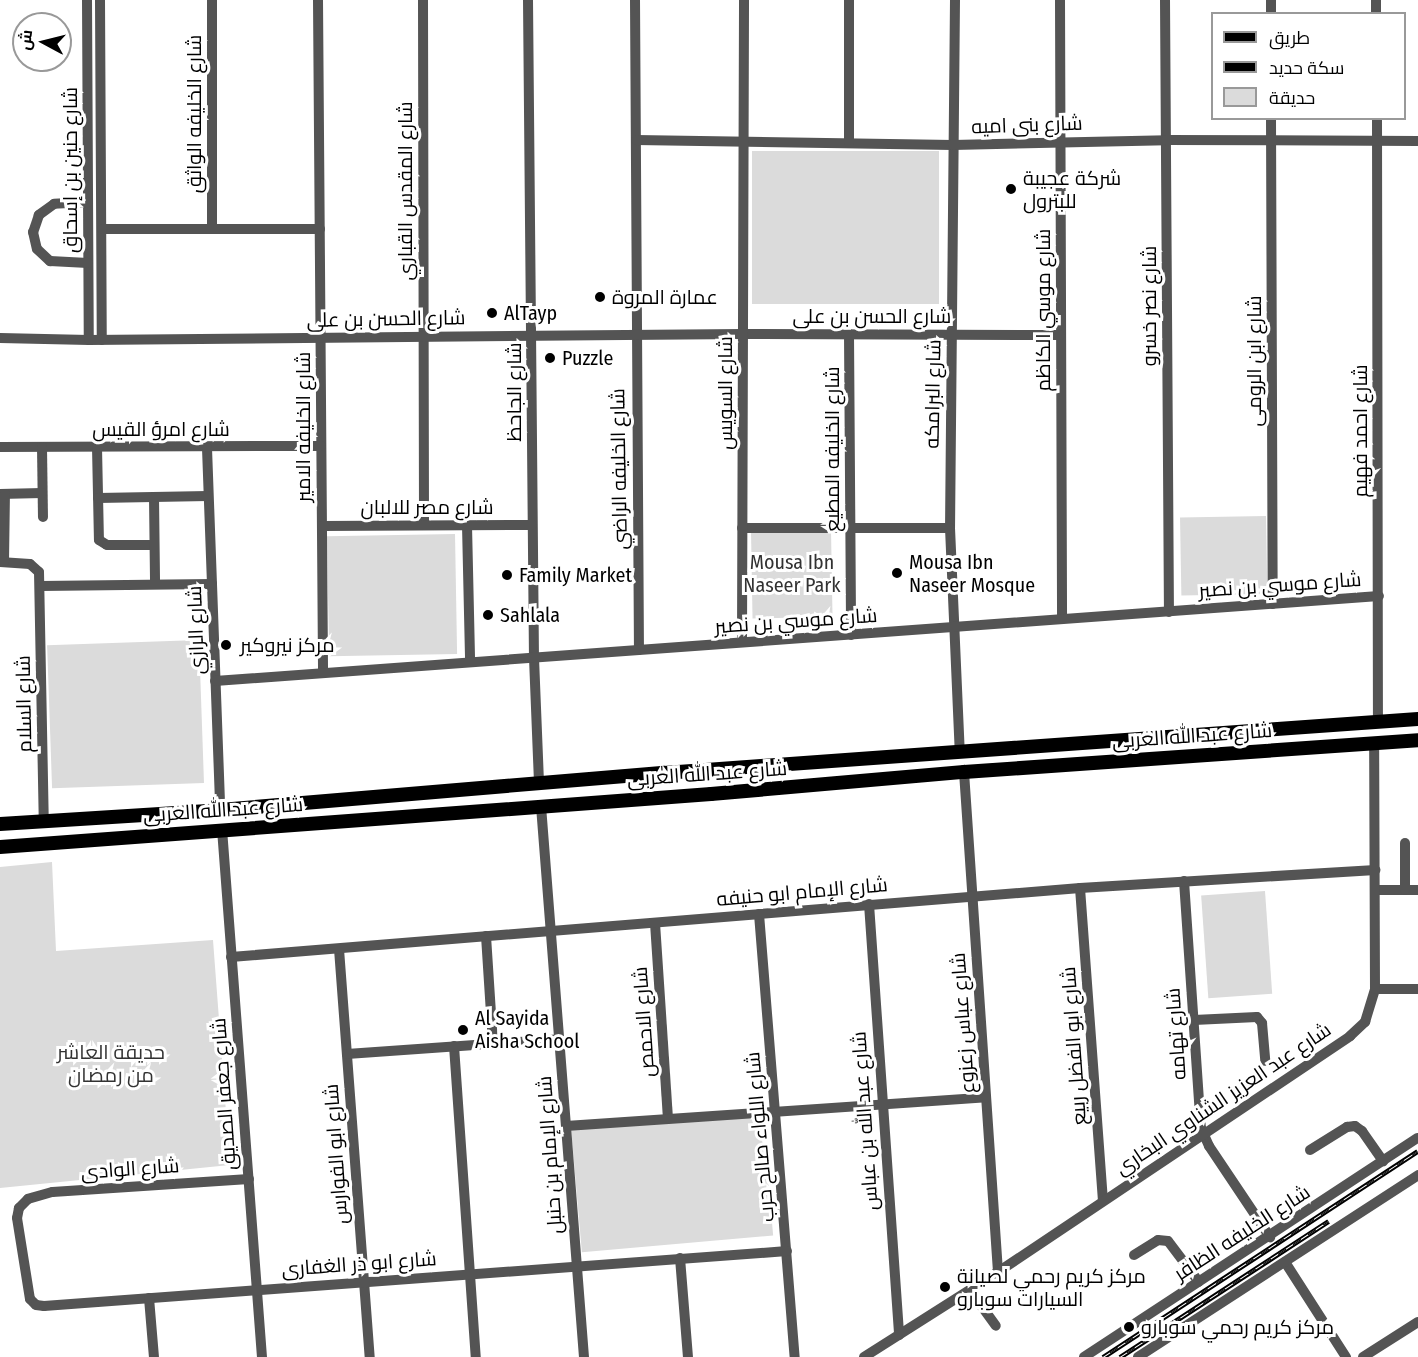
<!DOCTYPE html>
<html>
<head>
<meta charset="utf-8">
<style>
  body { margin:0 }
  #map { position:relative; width:1418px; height:1357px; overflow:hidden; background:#fff; font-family:"Fira Sans Condensed",Cairo,sans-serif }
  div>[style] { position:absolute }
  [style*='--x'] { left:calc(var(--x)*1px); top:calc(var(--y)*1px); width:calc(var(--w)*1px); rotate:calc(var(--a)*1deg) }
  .green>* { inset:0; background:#dbdbdb; transform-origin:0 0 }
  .minor>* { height:10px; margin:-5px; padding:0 5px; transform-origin:5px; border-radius:5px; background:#545454 }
  .major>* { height:14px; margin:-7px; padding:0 7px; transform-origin:7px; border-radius:7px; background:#000 }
  .rail>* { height:5px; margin-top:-2.5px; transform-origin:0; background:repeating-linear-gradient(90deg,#fff 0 9px,#000 0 18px); box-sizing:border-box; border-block:2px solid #000 }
  .dots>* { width:16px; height:16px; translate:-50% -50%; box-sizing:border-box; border:3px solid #fff; border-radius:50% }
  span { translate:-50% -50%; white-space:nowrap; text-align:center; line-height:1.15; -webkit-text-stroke:6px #fff; paint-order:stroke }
  .street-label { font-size:20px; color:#000 }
  .poi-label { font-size:20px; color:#000 }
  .left { translate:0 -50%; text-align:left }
  .park-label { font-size:20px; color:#323232 }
  .legend { position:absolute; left:1211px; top:12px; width:195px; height:108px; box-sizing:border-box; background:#fff; border:2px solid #999; margin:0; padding:8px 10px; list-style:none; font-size:18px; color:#000 }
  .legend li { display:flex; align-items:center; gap:12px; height:30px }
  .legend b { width:30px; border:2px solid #999 }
  .north { position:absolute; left:12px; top:12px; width:60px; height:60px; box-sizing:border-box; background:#fff; border:2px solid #999; border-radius:50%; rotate:277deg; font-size:16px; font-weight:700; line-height:24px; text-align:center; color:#000 }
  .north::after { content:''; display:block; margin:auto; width:21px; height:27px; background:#000; clip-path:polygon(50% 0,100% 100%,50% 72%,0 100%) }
</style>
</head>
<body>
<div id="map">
  <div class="green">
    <div style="left:752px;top:151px;width:187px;height:153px"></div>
    <div style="left:1266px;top:516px;width:78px;height:86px;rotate:89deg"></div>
    <div style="left:831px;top:530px;width:87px;height:80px;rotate:89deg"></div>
    <div style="left:455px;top:534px;width:120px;height:128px;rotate:89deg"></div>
    <div style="left:199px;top:640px;width:143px;height:152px;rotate:88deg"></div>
    <div style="clip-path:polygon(52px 862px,56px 951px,213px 940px,230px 1165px,0 1188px,0 867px)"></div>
    <div style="left:1265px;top:891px;width:103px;height:64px;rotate:86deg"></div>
    <div style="left:762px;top:1108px;width:128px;height:192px;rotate:85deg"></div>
  </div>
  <div class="minor">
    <div style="--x:87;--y:0;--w:340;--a:89.7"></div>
    <div style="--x:100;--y:0;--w:340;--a:89.7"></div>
    <div style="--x:318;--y:0;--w:673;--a:89.57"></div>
    <div style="--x:423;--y:0;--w:525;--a:89.89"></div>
    <div style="--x:528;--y:0;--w:658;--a:89.48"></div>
    <div style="--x:534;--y:658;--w:126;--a:87.7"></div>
    <div style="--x:635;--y:0;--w:650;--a:89.65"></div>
    <div style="--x:955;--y:0;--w:528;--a:90.54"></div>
    <div style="--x:950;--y:528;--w:225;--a:87.5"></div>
    <div style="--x:1060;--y:0;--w:619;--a:89.81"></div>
    <div style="--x:1165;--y:0;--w:612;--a:89.63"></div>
    <div style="--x:1376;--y:0;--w:14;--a:90"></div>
    <div style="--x:1271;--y:14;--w:14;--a:-90"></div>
    <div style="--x:1271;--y:118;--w:486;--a:89.8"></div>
    <div style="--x:1377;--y:118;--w:605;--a:89.91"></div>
    <div style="--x:636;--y:140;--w:317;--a:0.9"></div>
    <div style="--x:953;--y:145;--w:213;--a:-1.3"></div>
    <div style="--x:1166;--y:140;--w:252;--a:0.2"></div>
    <div style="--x:849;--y:143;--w:143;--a:-90"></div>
    <div style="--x:88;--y:202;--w:34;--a:177"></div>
    <div style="--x:54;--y:204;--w:19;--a:144"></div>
    <div style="--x:39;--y:215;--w:18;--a:109"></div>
    <div style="--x:33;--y:232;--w:17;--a:77"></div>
    <div style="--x:37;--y:249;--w:18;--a:43"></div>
    <div style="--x:50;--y:261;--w:38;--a:3"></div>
    <div style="--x:212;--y:228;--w:228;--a:-90"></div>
    <div style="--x:102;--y:229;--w:218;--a:0"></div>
    <div style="--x:849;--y:334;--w:301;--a:89.6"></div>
    <div style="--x:0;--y:338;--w:89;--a:1.3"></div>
    <div style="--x:89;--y:340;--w:654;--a:-0.53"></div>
    <div style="--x:743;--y:334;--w:317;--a:0.2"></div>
    <div style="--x:0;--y:447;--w:321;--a:-0.2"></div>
    <div style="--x:42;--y:447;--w:70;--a:89.2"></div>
    <div style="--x:97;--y:447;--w:93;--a:88.8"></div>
    <div style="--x:99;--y:540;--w:9;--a:32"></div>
    <div style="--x:107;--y:545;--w:47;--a:0"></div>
    <div style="--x:207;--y:448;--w:362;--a:87.9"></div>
    <div style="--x:0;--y:494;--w:42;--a:-1.4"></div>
    <div style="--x:154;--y:497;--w:87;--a:89.3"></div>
    <div style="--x:98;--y:498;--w:110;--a:-1"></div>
    <div style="--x:467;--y:525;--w:137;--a:88.7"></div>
    <div style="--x:322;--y:526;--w:210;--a:-0.3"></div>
    <div style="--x:742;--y:528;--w:208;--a:0"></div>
    <div style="--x:0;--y:562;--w:30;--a:4"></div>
    <div style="--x:30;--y:564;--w:12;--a:42"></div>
    <div style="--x:39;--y:572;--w:250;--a:88.9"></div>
    <div style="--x:4;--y:562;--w:68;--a:-89.2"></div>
    <div style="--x:41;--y:586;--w:171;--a:-0.7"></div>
    <div style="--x:742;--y:642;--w:642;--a:-89.82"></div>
    <div style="--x:215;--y:681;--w:1167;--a:-4.18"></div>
    <div style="--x:964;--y:772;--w:501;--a:86.11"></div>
    <div style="--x:541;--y:806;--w:553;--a:85.54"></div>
    <div style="--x:222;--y:829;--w:530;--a:85.67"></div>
    <div style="--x:1184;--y:881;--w:248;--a:86.1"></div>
    <div style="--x:1201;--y:1128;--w:20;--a:66"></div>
    <div style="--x:1209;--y:1146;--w:110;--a:56.2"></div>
    <div style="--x:1080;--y:888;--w:313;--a:85.8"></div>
    <div style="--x:1376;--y:890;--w:42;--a:0"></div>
    <div style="--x:1405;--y:890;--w:47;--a:-90"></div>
    <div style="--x:869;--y:904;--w:432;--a:86"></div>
    <div style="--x:759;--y:914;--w:444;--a:85.4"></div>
    <div style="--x:655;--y:923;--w:196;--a:86.2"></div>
    <div style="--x:486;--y:936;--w:107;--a:86.3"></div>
    <div style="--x:339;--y:949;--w:409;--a:85.7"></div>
    <div style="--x:231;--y:957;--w:852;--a:-4.65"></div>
    <div style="--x:1080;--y:888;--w:296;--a:-3.5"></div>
    <div style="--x:1375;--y:989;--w:43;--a:0"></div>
    <div style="--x:1194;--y:1020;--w:63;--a:-2.7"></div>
    <div style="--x:1257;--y:1017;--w:8;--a:50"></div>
    <div style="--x:1262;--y:1023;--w:38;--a:85"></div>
    <div style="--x:454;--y:1046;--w:312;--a:86"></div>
    <div style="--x:347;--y:1054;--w:213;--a:-4"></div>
    <div style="--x:566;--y:1126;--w:421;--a:-3.9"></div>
    <div style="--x:1310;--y:1150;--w:44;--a:-31.9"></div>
    <div style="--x:1347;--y:1127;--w:8;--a:-7"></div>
    <div style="--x:1355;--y:1126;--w:9;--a:36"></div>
    <div style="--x:1362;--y:1131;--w:37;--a:55"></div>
    <div style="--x:249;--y:1179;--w:197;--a:176.2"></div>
    <div style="--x:52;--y:1192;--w:25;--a:164"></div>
    <div style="--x:28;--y:1199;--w:13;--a:135"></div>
    <div style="--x:19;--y:1208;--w:10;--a:101"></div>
    <div style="--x:17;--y:1218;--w:82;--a:80.9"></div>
    <div style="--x:30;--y:1299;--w:8;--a:45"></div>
    <div style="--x:36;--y:1305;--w:8;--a:7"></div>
    <div style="--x:44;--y:1306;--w:745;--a:-4.23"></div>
    <div style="--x:1134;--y:1255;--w:28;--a:-32"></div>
    <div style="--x:1158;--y:1240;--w:10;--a:6"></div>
    <div style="--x:1168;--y:1241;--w:51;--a:52.9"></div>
    <div style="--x:680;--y:1258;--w:99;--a:85.4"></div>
    <div style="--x:1285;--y:1262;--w:113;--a:57.3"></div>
    <div style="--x:970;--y:1290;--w:44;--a:54.2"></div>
    <div style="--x:149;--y:1298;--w:59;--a:85.2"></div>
    <div style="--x:864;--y:1357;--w:159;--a:-32.4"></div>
    <div style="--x:998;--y:1272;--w:424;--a:-33.8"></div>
    <div style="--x:1350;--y:1036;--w:21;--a:-43"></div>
    <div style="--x:1365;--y:1022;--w:34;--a:-73"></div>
    <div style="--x:1375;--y:989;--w:247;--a:-90.2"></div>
    <div style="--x:1084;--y:1357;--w:399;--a:-33.3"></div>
    <div style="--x:1138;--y:1357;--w:334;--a:-33"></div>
    <div style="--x:1363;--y:1357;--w:65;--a:-32.5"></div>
  </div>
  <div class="major">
    <div style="--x:0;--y:824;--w:220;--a:-3.6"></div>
    <div style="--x:220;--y:810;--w:446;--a:-4.8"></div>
    <div style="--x:664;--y:773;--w:756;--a:-4.1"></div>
    <div style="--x:0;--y:847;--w:713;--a:-4.26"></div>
    <div style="--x:711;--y:794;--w:254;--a:-5"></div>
    <div style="--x:964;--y:772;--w:455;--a:-4"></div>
  </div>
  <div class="rail">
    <div style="--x:1103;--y:1357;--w:376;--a:-33.2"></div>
    <div style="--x:1120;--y:1357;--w:249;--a:-33.1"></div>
  </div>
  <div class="dots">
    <div style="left:1011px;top:189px;background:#000"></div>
    <div style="left:600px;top:297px;background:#000"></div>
    <div style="left:492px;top:313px;background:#000"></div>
    <div style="left:550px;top:358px;background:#000"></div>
    <div style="left:897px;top:573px;background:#000"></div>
    <div style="left:507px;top:575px;background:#000"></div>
    <div style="left:488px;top:615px;background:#000"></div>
    <div style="left:226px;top:645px;background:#000"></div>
    <div style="left:463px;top:1030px;background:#000"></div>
    <div style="left:945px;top:1287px;background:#000"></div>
    <div style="left:1129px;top:1327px;background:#000"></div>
  </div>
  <div class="street-label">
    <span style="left:194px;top:114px;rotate:-90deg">شارع الخليفه الواثق</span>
    <span style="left:1027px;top:125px;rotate:-2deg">شارع بنى اميه</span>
    <span style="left:70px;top:170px;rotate:-90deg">شارع حنين بن إسحاق</span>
    <span style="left:405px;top:191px;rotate:-90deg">شارع المقدس القباري</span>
    <span style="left:1149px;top:306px;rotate:-90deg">شارع نصر خسرو</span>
    <span style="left:1043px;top:310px;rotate:-90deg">شارع موسي الكاظم</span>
    <span style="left:872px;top:316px">شارع الحسن بن على</span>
    <span style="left:386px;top:319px;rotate:-1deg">شارع الحسن بن على</span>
    <span style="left:1254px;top:361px;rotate:-90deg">شارع ابن الرومى</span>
    <span style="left:514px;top:392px;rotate:-90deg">شارع الجاحظ</span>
    <span style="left:725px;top:393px;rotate:-90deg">شارع السويس</span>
    <span style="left:933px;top:394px;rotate:-89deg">شارع البرامكه</span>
    <span style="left:303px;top:427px;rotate:-90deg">شارع الخليفه الامير</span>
    <span style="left:161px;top:429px">شارع امرؤ القيس</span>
    <span style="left:1360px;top:431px;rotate:-90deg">شارع احمد فهيم</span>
    <span style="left:832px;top:449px;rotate:-90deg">شارع الخليفه المطيع</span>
    <span style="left:619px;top:469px;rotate:-91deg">شارع الخليفه الراضي</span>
    <span style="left:427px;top:507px">شارع مصر للالبان</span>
    <span style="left:1280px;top:585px;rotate:-4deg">شارع موسي بن نصير</span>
    <span style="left:796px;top:621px;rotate:-4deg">شارع موسي بن نصير</span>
    <span style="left:196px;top:630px;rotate:-92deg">شارع الرازي</span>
    <span style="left:24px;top:704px;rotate:-91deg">شارع السلام</span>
    <span style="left:1192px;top:736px;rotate:-4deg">شارع عبد الله العربى</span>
    <span style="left:707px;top:774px;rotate:-4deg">شارع عبد الله العربى</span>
    <span style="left:223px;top:810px;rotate:-4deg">شارع عبد الله العربى</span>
    <span style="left:802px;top:892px;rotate:-5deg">شارع الإمام ابو حنيفه</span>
    <span style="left:644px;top:1022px;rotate:-94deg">شارع الاحمص</span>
    <span style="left:963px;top:1023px;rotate:-94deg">شارع عباس زعزوع</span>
    <span style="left:1176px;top:1034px;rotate:-94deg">شارع تهامه</span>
    <span style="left:1074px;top:1046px;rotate:-94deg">شارع ابو الفضل ربيع</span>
    <span style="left:224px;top:1094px;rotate:-94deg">شارع جعفر الصديق</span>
    <span style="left:1223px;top:1099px;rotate:-34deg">شارع عبد العزيز الشناوي البخاري</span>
    <span style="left:865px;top:1121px;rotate:-94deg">شارع عبد الله بن عباس</span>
    <span style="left:760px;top:1137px;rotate:-95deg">شارع اللواء صالح حرب</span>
    <span style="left:336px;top:1154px;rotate:-94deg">شارع ابو الفوارس</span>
    <span style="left:550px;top:1155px;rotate:-94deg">شارع الإمام بن حنبل</span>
    <span style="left:130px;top:1169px;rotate:-4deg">شارع الوادى</span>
    <span style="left:1242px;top:1233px;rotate:-33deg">شارع الخليفه الظافر</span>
    <span style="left:359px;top:1264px;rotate:-4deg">شارع ابو ذر الغفارى</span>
  </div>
  <div class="poi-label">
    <span class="left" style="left:1023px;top:190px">شركة عجيبة<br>للبترول</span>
    <span class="left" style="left:612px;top:297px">عمارة المروة</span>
    <span class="left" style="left:504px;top:313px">AlTayp</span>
    <span class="left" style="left:562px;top:358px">Puzzle</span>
    <span class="left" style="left:909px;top:574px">Mousa Ibn<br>Naseer Mosque</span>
    <span class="left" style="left:519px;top:575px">Family Market</span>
    <span class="left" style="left:500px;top:615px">Sahlala</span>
    <span class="left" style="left:240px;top:645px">مركز نيروكير</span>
    <span class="left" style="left:475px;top:1030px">Al Sayida<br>Aisha School</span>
    <span class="left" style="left:957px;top:1288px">مركز كريم رحمي لصيانة<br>السيارات سوبارو</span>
    <span class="left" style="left:1141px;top:1327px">مركز كريم رحمي سوبارو</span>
  </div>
  <div class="park-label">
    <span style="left:792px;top:574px">Mousa Ibn<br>Naseer Park</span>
    <span style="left:111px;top:1064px">حديقة العاشر<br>من رمضان</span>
  </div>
  <ul class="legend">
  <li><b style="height:8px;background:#000"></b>طريق</li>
  <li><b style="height:8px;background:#000"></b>سكة حديد</li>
  <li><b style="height:16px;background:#dbdbdb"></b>حديقة</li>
  </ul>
  <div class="north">ش</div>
</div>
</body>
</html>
